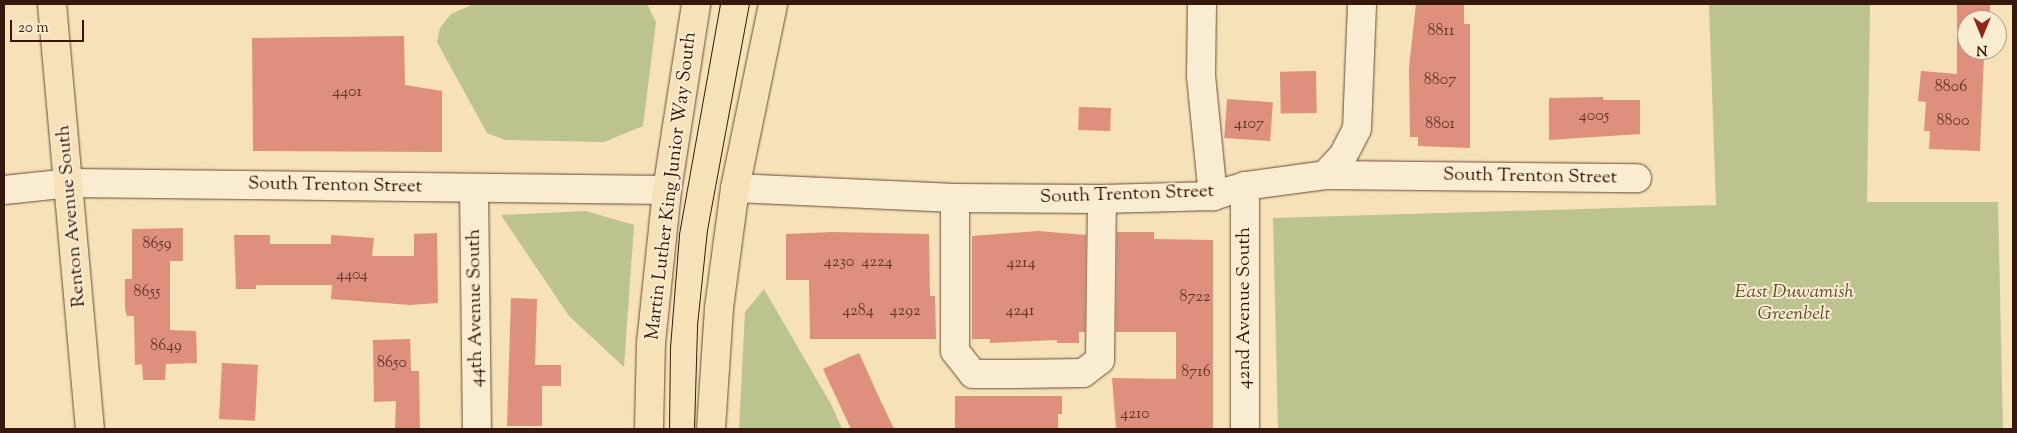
<!DOCTYPE html>
<html>
<head>
<meta charset="utf-8">
<style>
  body { margin:0 }
  #map { position:relative; width:2017px; height:433px; overflow:hidden; background:#f6e1b8; font-family:"Sorts Mill Goudy",serif }
  div>[style] { position:absolute }
  [style*='--x'] { left:calc(var(--x)*1px); top:calc(var(--y)*1px); width:calc(var(--w)*1px); rotate:calc(var(--a)*1deg) }
  .green>* { inset:0; background:#bcc38f }
  .building>* { inset:0; background:#de8f7e; transform-origin:0 0 }
  .roads { filter:drop-shadow(0 0 1px #664a37) drop-shadow(0 0 1px #664a37) }
  .minor>* { height:28px; margin:-14px; padding:0 14px; transform-origin:14px; border-radius:14px; background:#f9ecd1 }
  .major>* { height:28px; margin:-14px; padding:0 14px; transform-origin:14px; border-radius:14px; background:#f6e1b8 }
  .tram>* { height:1px; margin:-0.5px; padding:0 0.5px; transform-origin:0.5px; border-radius:0.5px; background:#36180c }
  span { translate:-50% -50%; white-space:nowrap; text-align:center; line-height:1.15; -webkit-text-stroke:4px #f9ecd1; paint-order:stroke }
  .number-label { font-size:16px; color:#603628 }
  .number-label span { -webkit-text-stroke-width:0 }
  .street-label { font-size:19px; color:#36180c }
  .park-label { font-size:19px; color:#5e4b33; font-style:italic }
  .frame { position:absolute; inset:0; border:5px solid #36180c; pointer-events:none }
  .north { position:absolute; left:1957px; top:10px; width:50px; height:50px; box-sizing:border-box; background:#f9ecd1; border:1px solid #ab9782; border-radius:50%; rotate:180deg; font-size:14px; font-weight:700; line-height:20px; text-align:center; color:#36180c }
  .north::after { content:''; display:block; margin:auto; width:18px; height:22px; background:#8f2418; clip-path:polygon(50% 0,100% 100%,50% 72%,0 100%) }
  .scale { position:absolute; left:10px; top:20px; width:74px; height:22px; box-sizing:border-box; border:2px solid #36180c; border-top:0; padding-left:6px; font-size:15px; line-height:18px; white-space:nowrap; color:#36180c; -webkit-text-stroke:4px #f9ecd1; paint-order:stroke }
</style>
</head>
<body>
<div id="map">
  <div class="green">
    <div style="clip-path:polygon(474px 4px,647px 4px,656px 22px,643px 126px,604px 142px,505px 140px,487px 133px,437px 42px,440px 28px,451px 14px)"></div>
    <div style="clip-path:polygon(1709px 4px,1870px 4px,1867px 202px,1998px 202px,2003px 429px,1278px 429px,1273px 218px,1716px 205px)"></div>
    <div style="clip-path:polygon(586px 211px,634px 225px,624px 367px,569px 316px,501px 215px)"></div>
    <div style="clip-path:polygon(764px 289px,832px 406px,842px 429px,739px 429px,745px 312px)"></div>
  </div>
  <div class="building">
    <div style="clip-path:polygon(1416px 4px,1464px 4px,1464px 24px,1470px 24px,1470px 148px,1418px 146px,1418px 137px,1410px 137px,1409px 68px)"></div>
    <div style="clip-path:polygon(1957px 4px,1990px 4px,1990px 20px,1967px 20px,1967px 50px,1991px 50px,1991px 55px,1984px 55px,1980px 151px,1929px 149px,1930px 131px,1924px 131px,1926px 102px,1918px 101px,1921px 71px,1957px 74px)"></div>
    <div style="clip-path:polygon(404px 36px,405px 85px,442px 91px,442px 152px,253px 151px,252px 38px)"></div>
    <div style="left:1316px;top:71px;width:42px;height:36px;rotate:89deg"></div>
    <div style="clip-path:polygon(1603px 97px,1603px 100px,1640px 100px,1640px 134px,1549px 140px,1549px 98px)"></div>
    <div style="left:1227px;top:99px;width:46px;height:39px;rotate:4deg"></div>
    <div style="left:1079px;top:107px;width:32px;height:23px;rotate:2deg"></div>
    <div style="clip-path:polygon(183px 228px,183px 261px,170px 261px,170px 330px,196px 331px,197px 363px,166px 364px,165px 380px,143px 380px,142px 364px,135px 365px,134px 316px,127px 316px,125px 308px,125px 279px,132px 279px,132px 229px)"></div>
    <div style="clip-path:polygon(1038px 231px,1086px 235px,1085px 332px,1079px 332px,1079px 343px,1057px 343px,1057px 340px,990px 343px,990px 339px,972px 339px,972px 236px)"></div>
    <div style="clip-path:polygon(832px 232px,929px 234px,930px 296px,935px 296px,936px 339px,810px 339px,809px 280px,786px 280px,786px 234px)"></div>
    <div style="clip-path:polygon(1117px 232px,1154px 232px,1154px 239px,1213px 240px,1213px 429px,1116px 429px,1112px 378px,1176px 379px,1176px 332px,1116px 332px)"></div>
    <div style="clip-path:polygon(437px 233px,438px 303px,410px 305px,331px 299px,332px 285px,256px 285px,256px 289px,236px 289px,234px 235px,270px 235px,270px 244px,331px 244px,331px 235px,374px 238px,372px 256px,414px 256px,414px 234px)"></div>
    <div style="clip-path:polygon(511px 298px,537px 299px,535px 365px,561px 365px,561px 386px,542px 386px,542px 426px,507px 426px)"></div>
    <div style="clip-path:polygon(410px 339px,411px 371px,419px 371px,420px 429px,395px 429px,396px 401px,374px 402px,373px 340px)"></div>
    <div style="clip-path:polygon(859px 353px,877px 393px,894px 429px,851px 429px,823px 369px)"></div>
    <div style="left:222px;top:363px;width:36px;height:56px;rotate:3deg"></div>
    <div style="clip-path:polygon(955px 396px,1062px 396px,1062px 414px,1058px 414px,1058px 429px,955px 429px)"></div>
  </div>
  <div class="roads">
    <div class="minor">
      <div style="--x:1202;--y:4;--w:72;--a:90.8"></div>
      <div style="--x:1201;--y:76;--w:121;--a:84.3"></div>
      <div style="--x:1325;--y:175;--w:26;--a:-47"></div>
      <div style="--x:1343;--y:156;--w:30;--a:-63"></div>
      <div style="--x:1357;--y:129;--w:125;--a:-87.7"></div>
      <div style="--x:1245;--y:186;--w:243;--a:90"></div>
      <div style="--x:474;--y:188;--w:241;--a:89.3"></div>
      <div style="--x:735;--y:188;--w:220;--a:2.6"></div>
      <div style="--x:955;--y:198;--w:147;--a:0.4"></div>
      <div style="--x:1102;--y:199;--w:111;--a:-1.5"></div>
      <div style="--x:1213;--y:196;--w:34;--a:-17"></div>
      <div style="--x:1245;--y:186;--w:81;--a:-7.8"></div>
      <div style="--x:1325;--y:175;--w:312;--a:0.6"></div>
      <div style="--x:4;--y:190;--w:67;--a:-6"></div>
      <div style="--x:71;--y:183;--w:596;--a:0.67"></div>
      <div style="--x:955;--y:198;--w:153;--a:90"></div>
      <div style="--x:955;--y:351;--w:29;--a:52"></div>
      <div style="--x:973;--y:374;--w:41;--a:0"></div>
      <div style="--x:1014;--y:374;--w:69;--a:-0.8"></div>
      <div style="--x:1083;--y:373;--w:21;--a:-37"></div>
      <div style="--x:1100;--y:360;--w:161;--a:-89.3"></div>
    </div>
    <div class="major">
      <div style="--x:52;--y:4;--w:427;--a:84.9"></div>
      <div style="--x:649;--y:429;--w:86;--a:-88.7"></div>
      <div style="--x:651;--y:343;--w:154;--a:-84"></div>
      <div style="--x:667;--y:190;--w:188;--a:-81.1"></div>
      <div style="--x:711;--y:429;--w:121;--a:-86.2"></div>
      <div style="--x:719;--y:308;--w:121;--a:-82.4"></div>
      <div style="--x:735;--y:188;--w:188;--a:-78.3"></div>
    </div>
  </div>
  <div class="tram">
    <div style="--x:669;--y:429;--w:82;--a:-89.3"></div>
    <div style="--x:670;--y:347;--w:113;--a:-85.4"></div>
    <div style="--x:679;--y:234;--w:234;--a:-79.9"></div>
    <div style="--x:694;--y:429;--w:104;--a:-88.3"></div>
    <div style="--x:697;--y:325;--w:96;--a:-84"></div>
    <div style="--x:707;--y:230;--w:230;--a:-79.5"></div>
  </div>
  <div class="number-label">
    <span style="left:1441px;top:32px">8811</span>
    <span style="left:1440px;top:81px">8807</span>
    <span style="left:1951px;top:88px">8806</span>
    <span style="left:347px;top:93px">4401</span>
    <span style="left:1594px;top:117px">4005</span>
    <span style="left:1953px;top:122px">8800</span>
    <span style="left:1249px;top:125px">4107</span>
    <span style="left:1440px;top:125px">8801</span>
    <span style="left:157px;top:245px">8659</span>
    <span style="left:839px;top:263px">4230</span>
    <span style="left:877px;top:263px">4224</span>
    <span style="left:1021px;top:264px">4214</span>
    <span style="left:352px;top:276px">4404</span>
    <span style="left:147px;top:293px">8655</span>
    <span style="left:1195px;top:298px">8722</span>
    <span style="left:858px;top:312px">4284</span>
    <span style="left:905px;top:312px">4292</span>
    <span style="left:1020px;top:312px">4241</span>
    <span style="left:166px;top:347px">8649</span>
    <span style="left:392px;top:364px">8650</span>
    <span style="left:1196px;top:373px">8716</span>
    <span style="left:1135px;top:415px">4210</span>
  </div>
  <div class="street-label">
    <span style="left:1530px;top:177px;rotate:1deg">South Trenton Street</span>
    <span style="left:335px;top:186px;rotate:1deg">South Trenton Street</span>
    <span style="left:672px;top:186px;rotate:-83deg">Martin Luther King Junior Way South</span>
    <span style="left:1127px;top:195px;rotate:-2deg">South Trenton Street</span>
    <span style="left:72px;top:216px;rotate:-95deg">Renton Avenue South</span>
    <span style="left:476px;top:308px;rotate:-91deg">44th Avenue South</span>
    <span style="left:1245px;top:308px;rotate:-90deg">42nd Avenue South</span>
  </div>
  <div class="park-label">
    <span style="left:1794px;top:304px">East Duwamish<br>Greenbelt</span>
  </div>
  <div class="frame"></div>
  <div class="north">N</div>
  <div class="scale">20 m</div>
</div>
</body>
</html>
